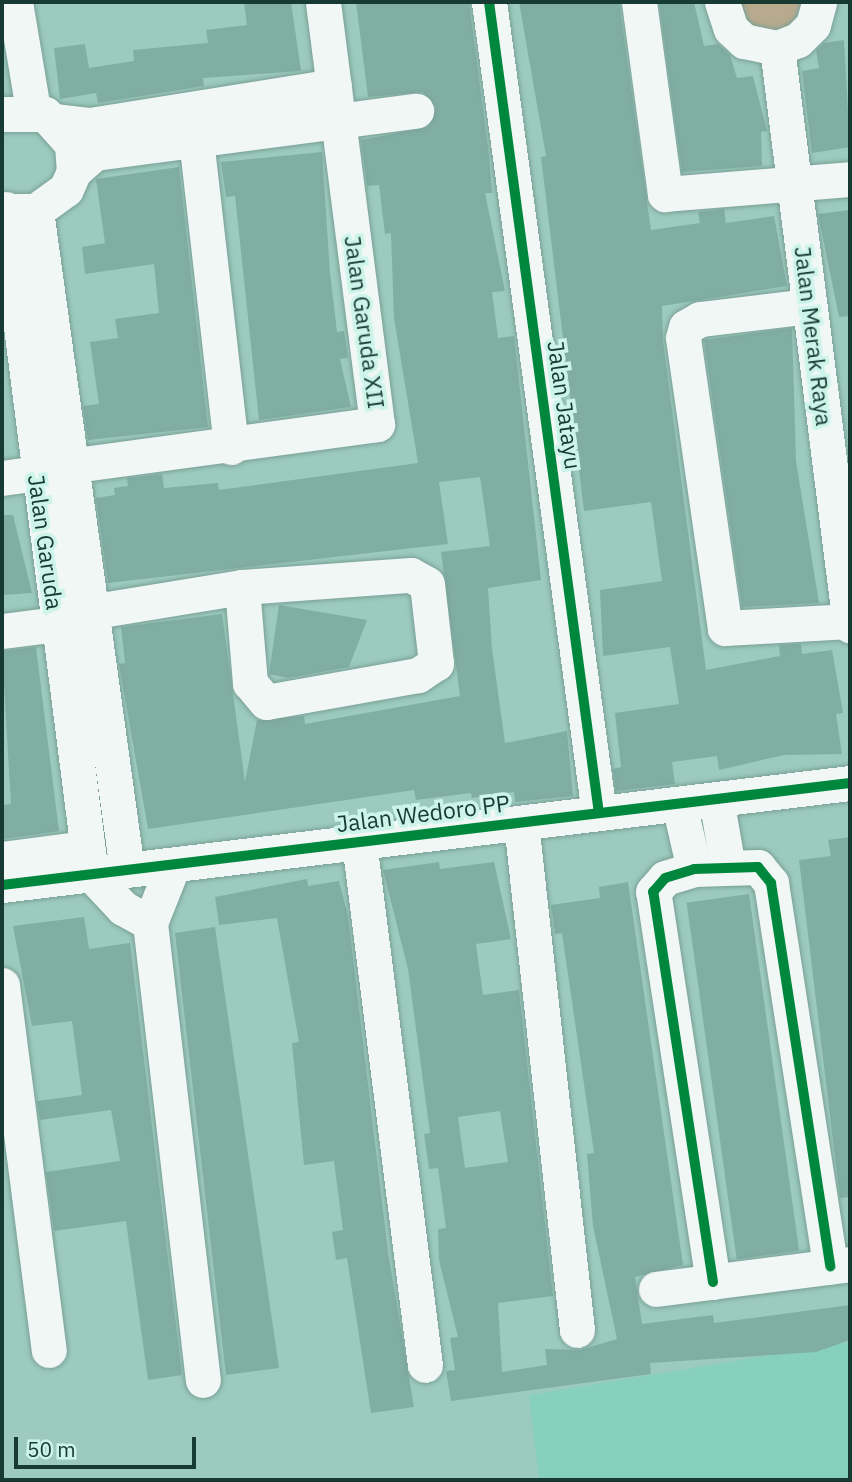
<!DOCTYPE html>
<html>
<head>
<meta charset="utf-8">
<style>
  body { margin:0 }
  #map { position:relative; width:852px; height:1482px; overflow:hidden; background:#9ccabe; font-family:"IBM Plex Sans",sans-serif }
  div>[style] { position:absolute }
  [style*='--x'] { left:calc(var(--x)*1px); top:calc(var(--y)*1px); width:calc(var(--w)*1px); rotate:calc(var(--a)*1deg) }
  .built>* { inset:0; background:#87d0bd }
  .green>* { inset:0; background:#b8aa8d }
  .building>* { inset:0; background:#81aea3; transform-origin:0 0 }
  .roads { filter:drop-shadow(0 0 2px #7aa096) drop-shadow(0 0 2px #7aa096) }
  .minor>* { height:35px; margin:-17.5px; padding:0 17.5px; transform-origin:17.5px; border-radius:17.5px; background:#f0f7f5 }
  .cycleway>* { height:10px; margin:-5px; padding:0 5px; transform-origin:5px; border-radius:5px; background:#00873e }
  span { translate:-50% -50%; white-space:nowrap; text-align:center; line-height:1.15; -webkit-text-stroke:7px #cdf4e9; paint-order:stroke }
  .street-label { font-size:23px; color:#173b32 }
  .frame { position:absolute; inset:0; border:4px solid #173b32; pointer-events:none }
  .scale { position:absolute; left:14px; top:1437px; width:182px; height:32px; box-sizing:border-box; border:4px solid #173b32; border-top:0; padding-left:9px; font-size:21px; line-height:24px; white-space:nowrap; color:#173b32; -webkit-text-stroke:5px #cdf4e9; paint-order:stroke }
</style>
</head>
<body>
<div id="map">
  <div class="built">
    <div style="clip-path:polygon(850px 1342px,850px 1480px,539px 1480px,529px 1395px)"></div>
  </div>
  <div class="green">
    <div style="clip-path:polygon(737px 2px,803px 2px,791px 25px,779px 31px,753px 28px)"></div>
  </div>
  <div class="building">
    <div style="clip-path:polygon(244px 2px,291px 2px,301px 71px,203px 78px,204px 86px,98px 103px,96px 93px,60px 99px,54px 48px,85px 44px,89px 68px,134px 61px,133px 50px,208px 43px,206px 30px,247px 25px)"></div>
    <div style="clip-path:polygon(356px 2px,469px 2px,489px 155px,492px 193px,485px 193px,505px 291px,492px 292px,498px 338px,514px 336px,541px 580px,488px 588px,492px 649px,505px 743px,567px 731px,573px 796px,515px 802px,514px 792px,472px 798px,471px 793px,416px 800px,414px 790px,148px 829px,119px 664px,125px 663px,121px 627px,222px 614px,245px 782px,257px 720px,304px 716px,305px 724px,460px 696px,441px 552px,490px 546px,480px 477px,439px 482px,448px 544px,108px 583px,96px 498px,115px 495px,114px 488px,128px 486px,127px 478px,162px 474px,164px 488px,218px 483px,219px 490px,418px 463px,394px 318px,391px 233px,385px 234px,379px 185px,367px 186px,361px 140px,428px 127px,436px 108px,423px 92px,368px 97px)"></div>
    <div style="clip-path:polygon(519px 2px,619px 2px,651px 230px,700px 223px,698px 212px,724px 209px,726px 223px,774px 216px,787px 286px,662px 306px,663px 341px,706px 670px,780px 656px,779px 645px,801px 644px,802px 654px,832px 650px,843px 713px,836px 714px,842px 754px,784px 755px,719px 770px,717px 756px,672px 762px,675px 784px,616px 791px,613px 769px,621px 767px,615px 713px,679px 704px,670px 647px,603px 656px,600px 590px,662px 581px,651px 502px,584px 511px,541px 157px,546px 156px)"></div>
    <div style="clip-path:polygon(659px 2px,694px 2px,704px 46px,718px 44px,730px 55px,737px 78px,753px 76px,767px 131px,761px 132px,762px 166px,682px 172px)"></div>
    <div style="clip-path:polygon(844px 40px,850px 147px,812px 153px,802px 71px,819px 68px,816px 50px,824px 43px)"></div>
    <div style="clip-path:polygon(322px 152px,330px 273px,337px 332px,344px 331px,348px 358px,340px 359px,351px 407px,259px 420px,235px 196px,226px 197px,221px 162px)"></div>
    <div style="clip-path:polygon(179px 167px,208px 427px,88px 440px,83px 406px,99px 404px,90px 342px,118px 338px,115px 319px,159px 313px,154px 264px,85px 274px,82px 247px,105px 243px,96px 179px)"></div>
    <div style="clip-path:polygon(850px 210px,850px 316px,839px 317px,818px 214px)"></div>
    <div style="clip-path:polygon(792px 328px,796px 461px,819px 603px,742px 607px,704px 340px)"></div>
    <div style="clip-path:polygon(2px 515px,13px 515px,32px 593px,2px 595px)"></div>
    <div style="clip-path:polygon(279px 605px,367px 620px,349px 667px,288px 678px,269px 674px)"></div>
    <div style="clip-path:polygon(36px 647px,59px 831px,3px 839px,2px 805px,11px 804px,2px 651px)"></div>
    <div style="clip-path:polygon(850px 837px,850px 1197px,840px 1198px,799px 860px,831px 856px,828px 840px)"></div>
    <div style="clip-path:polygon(evenodd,439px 862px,440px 869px,494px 862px,511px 939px,476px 944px,483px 995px,519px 990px,553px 1296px,498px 1303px,502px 1372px,547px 1365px,545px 1349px,580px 1350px,617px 1339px,593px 1226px,587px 1154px,594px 1153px,562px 933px,555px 934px,551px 905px,600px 898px,599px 887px,628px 882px,683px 1265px,635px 1277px,642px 1324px,713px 1315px,714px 1323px,850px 1305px,850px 1340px,816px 1352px,650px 1363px,651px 1374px,451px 1401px,446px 1371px,455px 1370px,450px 1338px,458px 1337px,439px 1260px,438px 1229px,446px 1228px,438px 1168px,429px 1169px,424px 1134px,430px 1133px,408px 969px,383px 870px,439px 862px,500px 1111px,508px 1162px,465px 1168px,458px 1117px,500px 1111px)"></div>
    <div style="clip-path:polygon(307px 879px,308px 886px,339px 881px,348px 916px,388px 1252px,414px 1407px,371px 1413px,347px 1258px,336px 1260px,332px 1232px,343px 1230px,334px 1161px,304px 1165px,292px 1043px,299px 1042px,277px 918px,219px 925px,215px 897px)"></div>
    <div style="left:749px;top:894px;width:360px;height:63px;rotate:82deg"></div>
    <div style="clip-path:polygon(84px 917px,89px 949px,130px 943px,182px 1375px,148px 1380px,126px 1221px,54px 1231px,46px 1172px,120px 1161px,111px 1110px,40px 1120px,37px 1101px,82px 1095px,72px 1021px,32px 1026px,13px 926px)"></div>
    <div style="clip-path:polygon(215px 927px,279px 1368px,226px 1375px,175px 933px)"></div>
  </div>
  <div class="roads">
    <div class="minor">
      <div style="--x:15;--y:2;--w:109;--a:80.5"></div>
      <div style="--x:489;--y:2;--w:818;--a:82.28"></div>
      <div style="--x:639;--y:2;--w:194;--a:82.3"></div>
      <div style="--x:665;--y:194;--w:186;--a:-4.6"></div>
      <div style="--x:722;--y:2;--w:28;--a:72"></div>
      <div style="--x:731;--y:29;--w:18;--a:43"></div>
      <div style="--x:744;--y:41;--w:34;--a:12"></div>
      <div style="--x:777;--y:48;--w:22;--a:-21"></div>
      <div style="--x:798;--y:40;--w:21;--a:-45"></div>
      <div style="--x:813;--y:25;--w:24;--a:-75"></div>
      <div style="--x:777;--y:48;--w:582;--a:82.79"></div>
      <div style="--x:2;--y:114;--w:43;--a:0"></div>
      <div style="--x:45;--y:114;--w:40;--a:48"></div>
      <div style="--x:72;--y:144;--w:27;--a:86"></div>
      <div style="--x:74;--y:171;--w:20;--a:114"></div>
      <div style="--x:66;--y:189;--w:37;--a:144"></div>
      <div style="--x:36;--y:211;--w:22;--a:180"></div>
      <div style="--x:56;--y:121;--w:34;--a:7"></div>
      <div style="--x:90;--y:125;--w:247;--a:-9.1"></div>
      <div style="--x:196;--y:139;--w:310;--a:83.5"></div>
      <div style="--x:74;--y:171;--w:28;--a:-41"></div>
      <div style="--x:95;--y:153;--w:324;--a:-7.5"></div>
      <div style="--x:6;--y:209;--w:670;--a:82.72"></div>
      <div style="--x:91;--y:874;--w:47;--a:46.7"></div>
      <div style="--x:123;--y:908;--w:31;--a:29"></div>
      <div style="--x:36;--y:211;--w:665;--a:82.14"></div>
      <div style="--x:809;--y:306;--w:110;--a:173.2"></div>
      <div style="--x:700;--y:319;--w:16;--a:150"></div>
      <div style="--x:686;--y:327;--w:11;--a:105"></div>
      <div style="--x:683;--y:338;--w:293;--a:81.8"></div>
      <div style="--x:725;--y:628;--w:125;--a:-3.2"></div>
      <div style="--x:68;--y:466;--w:312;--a:-7.7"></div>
      <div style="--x:377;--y:424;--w:425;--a:-97.3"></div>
      <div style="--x:2;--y:478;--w:35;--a:-8"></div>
      <div style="--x:89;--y:612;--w:155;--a:-9.3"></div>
      <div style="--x:242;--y:587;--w:169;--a:-4.1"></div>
      <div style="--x:411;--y:575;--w:18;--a:29"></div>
      <div style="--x:427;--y:584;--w:80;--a:83.5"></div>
      <div style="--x:436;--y:663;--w:22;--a:146"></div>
      <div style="--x:418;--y:675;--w:154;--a:169.9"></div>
      <div style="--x:266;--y:702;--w:25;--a:-130"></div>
      <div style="--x:250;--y:683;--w:96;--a:-94.8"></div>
      <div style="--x:2;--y:631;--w:55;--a:-7.3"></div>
      <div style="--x:716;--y:799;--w:69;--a:80"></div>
      <div style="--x:679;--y:804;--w:67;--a:77"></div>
      <div style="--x:521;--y:823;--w:510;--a:83.7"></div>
      <div style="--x:359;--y:842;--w:527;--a:82.81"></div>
      <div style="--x:2;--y:859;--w:85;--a:-7.5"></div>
      <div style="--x:173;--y:865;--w:62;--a:111.6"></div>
      <div style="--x:150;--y:923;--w:460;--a:83.4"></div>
      <div style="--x:2;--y:885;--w:854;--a:-6.86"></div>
      <div style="--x:2;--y:985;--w:368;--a:82.7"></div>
      <div style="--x:713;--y:1282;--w:395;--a:-98.7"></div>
      <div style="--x:653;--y:892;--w:18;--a:-49"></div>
      <div style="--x:665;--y:878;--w:30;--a:-17"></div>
      <div style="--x:694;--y:869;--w:64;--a:-1.8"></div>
      <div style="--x:758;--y:867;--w:21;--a:51"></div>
      <div style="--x:771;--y:883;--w:388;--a:81.2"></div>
      <div style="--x:656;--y:1289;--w:196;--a:-7.3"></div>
    </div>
  </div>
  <div class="cycleway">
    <div style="--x:489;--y:2;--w:818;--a:82.28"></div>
    <div style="--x:2;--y:885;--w:854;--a:-6.86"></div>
    <div style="--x:713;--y:1282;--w:395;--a:-98.7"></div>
    <div style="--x:653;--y:892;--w:18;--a:-49"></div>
    <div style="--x:665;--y:878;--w:30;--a:-17"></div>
    <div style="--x:694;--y:869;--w:64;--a:-1.8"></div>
    <div style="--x:758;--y:867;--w:21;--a:51"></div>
    <div style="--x:771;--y:883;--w:388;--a:81.2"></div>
  </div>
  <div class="street-label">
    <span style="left:365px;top:322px;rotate:82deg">Jalan Garuda XII</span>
    <span style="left:814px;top:336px;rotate:83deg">Jalan Merak Raya</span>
    <span style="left:565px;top:405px;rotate:82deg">Jalan Jatayu</span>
    <span style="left:46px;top:542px;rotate:82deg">Jalan Garuda</span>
    <span style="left:423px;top:813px;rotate:-7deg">Jalan Wedoro PP</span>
  </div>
  <div class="frame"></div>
  <div class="scale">50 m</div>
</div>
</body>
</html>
